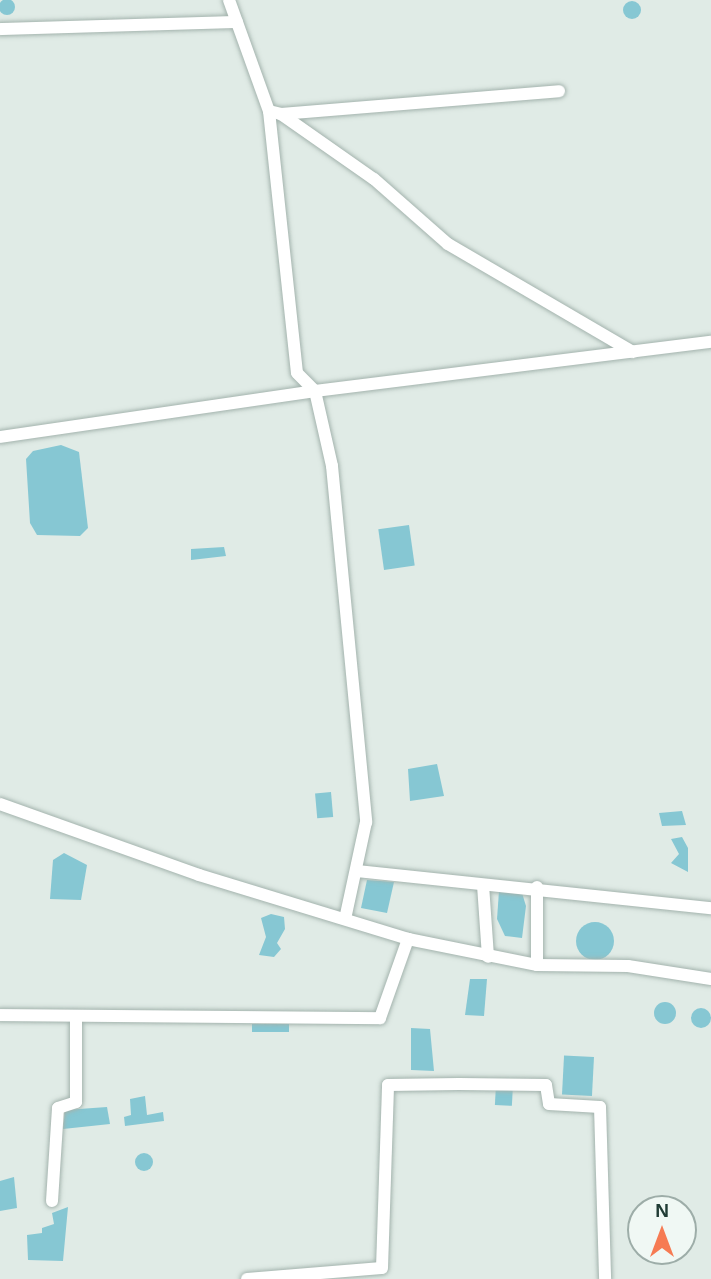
<!DOCTYPE html>
<html>
<head>
<meta charset="utf-8">
<style>
  body { margin:0 }
  #map { position:relative; width:711px; height:1279px; overflow:hidden; background:#e0ebe6; font-family:Helvetica,sans-serif }
  div>[style] { position:absolute }
  [style*='--x'] { left:calc(var(--x)*1px); top:calc(var(--y)*1px); width:calc(var(--w)*1px); rotate:calc(var(--a)*1deg) }
  .water>* { inset:0; background:#86c7d3; transform-origin:0 0 }
  .round { border-radius:50% }
  .roads { filter:drop-shadow(0 0 2px #a3b3ad) drop-shadow(0 0 2px #a3b3ad) }
  .street>* { height:12px; margin:-6px; padding:0 6px; transform-origin:6px; border-radius:6px; background:#fff }
  span { translate:-50% -50%; white-space:nowrap; text-align:center; line-height:1.15; -webkit-text-stroke:5px #f0f8f4; paint-order:stroke }
  .north { position:absolute; left:627px; top:1195px; width:70px; height:70px; box-sizing:border-box; background:#f0f8f4; border:2px solid #9dada8; border-radius:50%; rotate:0deg; font-size:19px; font-weight:700; line-height:28px; text-align:center; color:#203c35 }
  .north::after { content:''; display:block; margin:auto; width:24px; height:32px; background:#f67b53; clip-path:polygon(50% 0,100% 100%,50% 72%,0 100%) }
</style>
</head>
<body>
<div id="map">
  <div class="water">
    <div class="round" style="left:-1px;top:-1px;width:16px;height:16px"></div>
    <div class="round" style="left:623px;top:1px;width:18px;height:18px"></div>
    <div style="clip-path:polygon(61px 445px,79px 452px,88px 528px,80px 536px,37px 535px,30px 523px,26px 459px,33px 451px)"></div>
    <div style="left:409px;top:525px;width:41px;height:31px;rotate:82deg"></div>
    <div style="clip-path:polygon(224px 547px,226px 556px,191px 560px,191px 549px)"></div>
    <div style="clip-path:polygon(437px 764px,444px 796px,410px 801px,408px 769px)"></div>
    <div style="left:331px;top:792px;width:25px;height:16px;rotate:85deg"></div>
    <div style="clip-path:polygon(682px 811px,686px 825px,662px 826px,659px 813px)"></div>
    <div style="clip-path:polygon(682px 837px,688px 848px,688px 872px,671px 863px,679px 854px,671px 839px)"></div>
    <div style="clip-path:polygon(64px 853px,87px 865px,81px 900px,50px 899px,53px 860px)"></div>
    <div style="clip-path:polygon(367px 880px,394px 882px,387px 913px,361px 908px)"></div>
    <div style="clip-path:polygon(499px 891px,522px 893px,526px 906px,522px 938px,505px 936px,497px 919px)"></div>
    <div style="clip-path:polygon(271px 914px,284px 917px,285px 929px,277px 943px,281px 949px,274px 957px,259px 955px,266px 937px,261px 918px)"></div>
    <div class="round" style="left:576px;top:922px;width:38px;height:38px"></div>
    <div style="clip-path:polygon(470px 979px,487px 979px,484px 1016px,465px 1015px)"></div>
    <div class="round" style="left:654px;top:1002px;width:22px;height:22px"></div>
    <div class="round" style="left:691px;top:1008px;width:20px;height:20px"></div>
    <div style="left:289px;top:1024px;width:8px;height:37px;rotate:90deg"></div>
    <div style="clip-path:polygon(411px 1028px,430px 1029px,434px 1071px,411px 1070px)"></div>
    <div style="left:594px;top:1057px;width:39px;height:30px;rotate:93deg"></div>
    <div style="left:496px;top:1084px;width:17px;height:21px;rotate:3deg"></div>
    <div style="clip-path:polygon(145px 1096px,147px 1115px,163px 1112px,164px 1121px,125px 1126px,124px 1117px,131px 1115px,130px 1099px)"></div>
    <div style="clip-path:polygon(107px 1107px,110px 1124px,63px 1129px,65px 1110px)"></div>
    <div class="round" style="left:135px;top:1153px;width:18px;height:18px"></div>
    <div style="clip-path:polygon(14px 1177px,17px 1208px,0 1211px,0 1181px)"></div>
    <div style="clip-path:polygon(68px 1207px,63px 1261px,28px 1260px,27px 1235px,42px 1233px,42px 1228px,54px 1224px,52px 1213px)"></div>
  </div>
  <div class="roads">
    <div class="street">
      <div style="--x:229;--y:0;--w:118;--a:70.2"></div>
      <div style="--x:269;--y:111;--w:263;--a:83.9"></div>
      <div style="--x:297;--y:373;--w:25;--a:45"></div>
      <div style="--x:315;--y:391;--w:77;--a:77.2"></div>
      <div style="--x:332;--y:466;--w:358;--a:84.5"></div>
      <div style="--x:366;--y:822;--w:99;--a:102.2"></div>
      <div style="--x:0;--y:29;--w:237;--a:-1.7"></div>
      <div style="--x:269;--y:111;--w:12;--a:14"></div>
      <div style="--x:281;--y:114;--w:113;--a:35"></div>
      <div style="--x:374;--y:179;--w:98;--a:41.3"></div>
      <div style="--x:448;--y:244;--w:214;--a:30.3"></div>
      <div style="--x:281;--y:114;--w:279;--a:-4.7"></div>
      <div style="--x:0;--y:437;--w:318;--a:-8.3"></div>
      <div style="--x:315;--y:391;--w:399;--a:-7.1"></div>
      <div style="--x:0;--y:804;--w:211;--a:19.6"></div>
      <div style="--x:199;--y:875;--w:219;--a:17"></div>
      <div style="--x:408;--y:939;--w:132;--a:11.4"></div>
      <div style="--x:537;--y:965;--w:91;--a:0.6"></div>
      <div style="--x:628;--y:966;--w:84;--a:8.9"></div>
      <div style="--x:357;--y:871;--w:356;--a:6"></div>
      <div style="--x:483;--y:885;--w:72;--a:86"></div>
      <div style="--x:537;--y:887;--w:78;--a:90"></div>
      <div style="--x:0;--y:1015;--w:380;--a:0.5"></div>
      <div style="--x:380;--y:1018;--w:84;--a:-70.5"></div>
      <div style="--x:52;--y:1201;--w:93;--a:-86.3"></div>
      <div style="--x:58;--y:1108;--w:19;--a:-18"></div>
      <div style="--x:76;--y:1102;--w:85;--a:-90"></div>
      <div style="--x:247;--y:1279;--w:135;--a:-4.7"></div>
      <div style="--x:382;--y:1268;--w:183;--a:-88.1"></div>
      <div style="--x:388;--y:1085;--w:71;--a:-0.8"></div>
      <div style="--x:459;--y:1084;--w:87;--a:0.7"></div>
      <div style="--x:546;--y:1085;--w:19;--a:81"></div>
      <div style="--x:549;--y:1104;--w:51;--a:3.4"></div>
      <div style="--x:600;--y:1107;--w:172;--a:88.3"></div>
    </div>
  </div>
  <div class="north">N</div>
</div>
</body>
</html>
